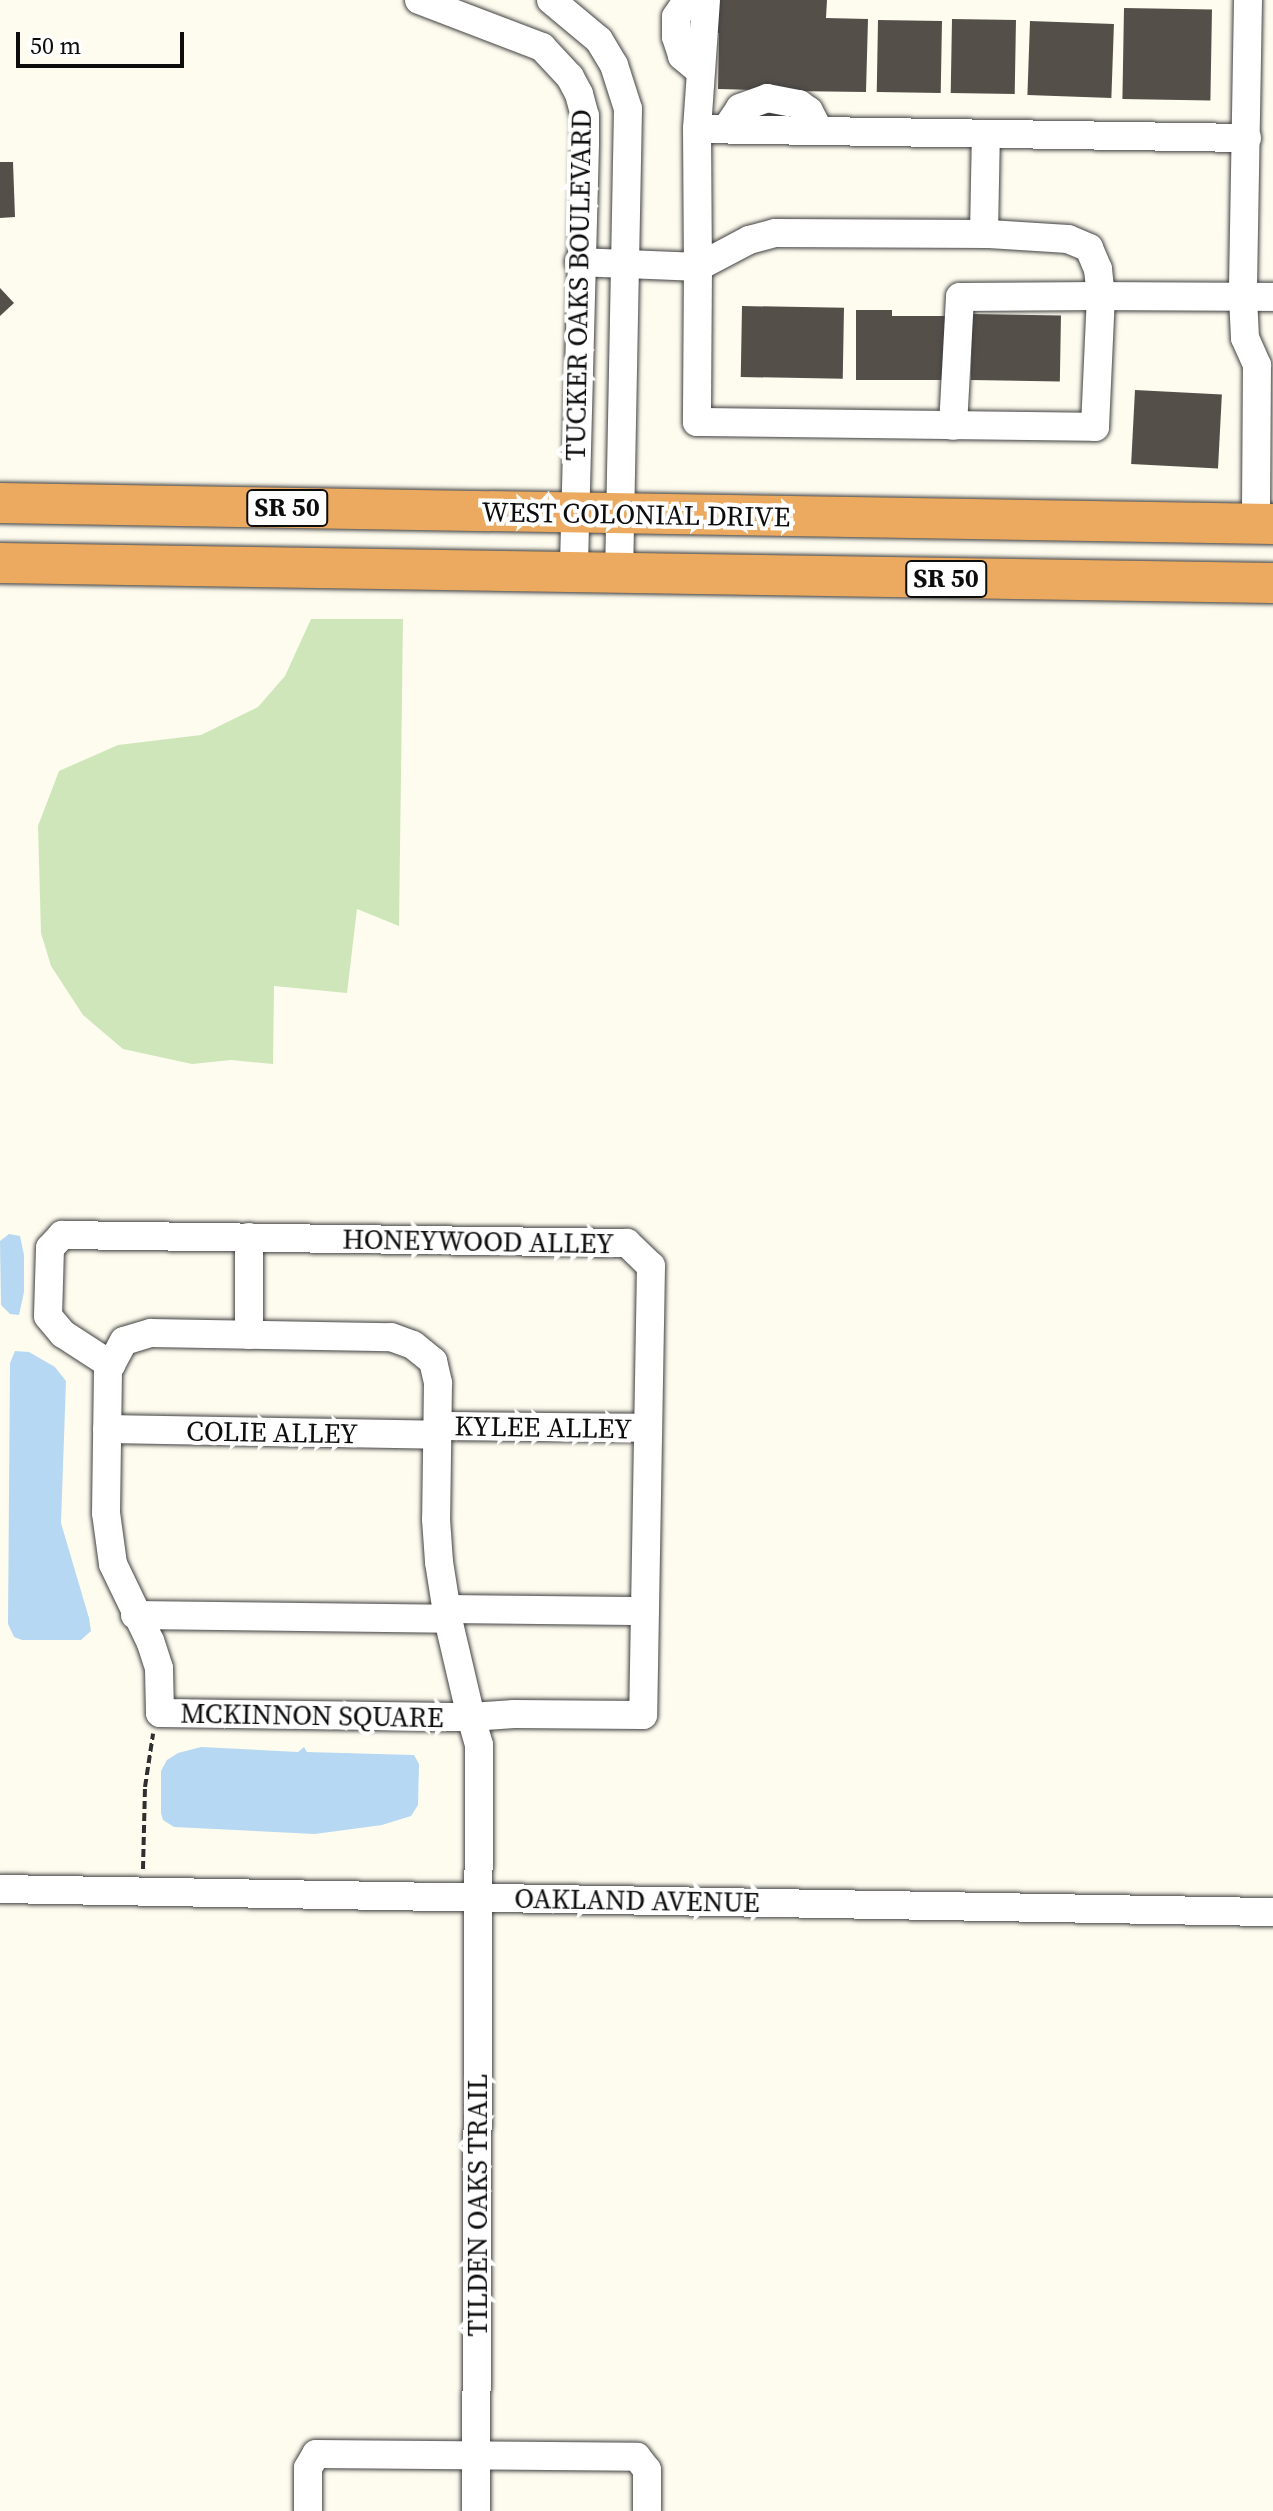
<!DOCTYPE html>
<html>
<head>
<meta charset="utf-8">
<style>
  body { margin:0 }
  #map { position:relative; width:1273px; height:2511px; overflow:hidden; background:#fefcef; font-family:"Source Serif 4",serif }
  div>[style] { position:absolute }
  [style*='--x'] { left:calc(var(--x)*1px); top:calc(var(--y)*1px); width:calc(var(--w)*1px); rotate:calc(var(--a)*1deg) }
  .green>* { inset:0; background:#cee6ba }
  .water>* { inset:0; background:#b7d8f2 }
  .building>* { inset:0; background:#554f4a; transform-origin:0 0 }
  .path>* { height:4px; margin-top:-2px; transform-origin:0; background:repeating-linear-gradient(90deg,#2f2f2f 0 8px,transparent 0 12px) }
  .roads { filter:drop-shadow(0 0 2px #404040) drop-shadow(0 0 2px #404040) }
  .minor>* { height:28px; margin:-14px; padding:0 14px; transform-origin:14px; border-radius:14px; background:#fff }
  .highway>* { height:40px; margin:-20px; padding:0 20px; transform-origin:20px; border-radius:20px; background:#ebaa60 }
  span { translate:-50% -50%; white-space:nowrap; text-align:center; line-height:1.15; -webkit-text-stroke:8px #fff; paint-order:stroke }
  .shield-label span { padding:2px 6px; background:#fff; border:2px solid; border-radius:6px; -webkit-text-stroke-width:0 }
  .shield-label { font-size:26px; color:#0d0d0d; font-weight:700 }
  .street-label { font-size:28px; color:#0d0d0d }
  .scale { position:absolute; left:16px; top:32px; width:168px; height:36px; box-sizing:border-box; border:4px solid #0d0d0d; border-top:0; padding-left:10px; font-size:24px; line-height:28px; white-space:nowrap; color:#0d0d0d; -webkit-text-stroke:6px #fff; paint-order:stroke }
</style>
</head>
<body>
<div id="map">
  <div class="green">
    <div style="clip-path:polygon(311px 619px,403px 619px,399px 926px,357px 909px,347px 993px,274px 986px,273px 1064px,231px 1060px,192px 1064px,123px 1049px,83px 1015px,51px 966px,41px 933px,38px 826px,59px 771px,118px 745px,201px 735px,258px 707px,285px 676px)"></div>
  </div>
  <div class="water">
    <div style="clip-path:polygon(9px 1234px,20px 1236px,24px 1255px,24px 1292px,19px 1315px,10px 1314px,1px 1305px,0 1241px)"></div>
    <div style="clip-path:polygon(15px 1351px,29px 1352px,55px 1367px,66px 1381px,61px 1523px,89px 1618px,91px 1631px,81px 1640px,22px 1640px,14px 1637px,8px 1624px,10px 1363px)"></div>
    <div style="clip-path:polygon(201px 1747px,298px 1752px,304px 1747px,307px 1752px,414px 1755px,419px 1764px,418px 1805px,411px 1816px,382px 1825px,315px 1834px,174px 1827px,163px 1820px,161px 1813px,161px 1771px,167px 1760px,178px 1753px)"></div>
  </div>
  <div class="building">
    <div style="clip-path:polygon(719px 0,827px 0,826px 18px,868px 19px,866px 92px,789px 91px,788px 118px,755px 117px,755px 90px,718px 89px,719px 33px,693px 33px)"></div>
    <div style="left:1124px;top:8px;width:88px;height:91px;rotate:1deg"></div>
    <div style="left:952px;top:19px;width:64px;height:74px;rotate:1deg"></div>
    <div style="left:878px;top:20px;width:64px;height:72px;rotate:1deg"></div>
    <div style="left:1030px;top:21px;width:84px;height:74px;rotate:2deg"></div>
    <div style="clip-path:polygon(0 162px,13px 162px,15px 217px,0 218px)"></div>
    <div style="clip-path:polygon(0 288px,14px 303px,0 316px)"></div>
    <div style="left:742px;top:306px;width:102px;height:71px;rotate:1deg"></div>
    <div style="clip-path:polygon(856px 310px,892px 310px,892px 316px,951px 316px,951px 380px,856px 380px)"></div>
    <div style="left:972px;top:314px;width:89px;height:66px;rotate:1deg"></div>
    <div style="left:1135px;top:390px;width:87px;height:74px;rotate:3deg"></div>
  </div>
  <div class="path">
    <div style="--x:143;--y:1869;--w:82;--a:-88.6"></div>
    <div style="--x:145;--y:1787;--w:54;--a:-81.4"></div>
  </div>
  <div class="roads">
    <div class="minor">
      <div style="--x:419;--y:0;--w:132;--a:20.9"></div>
      <div style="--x:542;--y:47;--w:41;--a:47"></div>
      <div style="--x:570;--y:77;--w:19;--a:62"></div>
      <div style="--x:579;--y:94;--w:23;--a:75"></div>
      <div style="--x:585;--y:116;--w:28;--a:90"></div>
      <div style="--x:585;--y:144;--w:429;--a:91.5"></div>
      <div style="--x:551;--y:0;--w:62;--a:39.8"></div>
      <div style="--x:599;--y:40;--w:29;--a:59"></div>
      <div style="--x:614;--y:65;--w:46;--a:72.3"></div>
      <div style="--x:628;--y:109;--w:465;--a:91.1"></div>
      <div style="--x:692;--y:0;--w:9;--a:148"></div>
      <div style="--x:684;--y:5;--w:14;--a:124"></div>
      <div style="--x:676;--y:17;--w:20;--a:90"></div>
      <div style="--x:676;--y:37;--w:20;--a:72"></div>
      <div style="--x:682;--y:56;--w:23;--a:40"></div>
      <div style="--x:706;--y:0;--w:129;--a:94"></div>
      <div style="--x:697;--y:129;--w:138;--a:89.6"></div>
      <div style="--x:698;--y:267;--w:58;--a:-27.9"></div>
      <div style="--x:749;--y:240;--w:27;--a:-15"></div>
      <div style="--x:775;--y:233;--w:214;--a:0.3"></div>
      <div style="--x:989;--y:234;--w:79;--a:3.6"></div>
      <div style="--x:1068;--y:239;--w:23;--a:23"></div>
      <div style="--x:1089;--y:248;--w:23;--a:67"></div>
      <div style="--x:1098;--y:269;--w:27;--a:84"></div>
      <div style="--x:1101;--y:296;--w:141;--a:179.6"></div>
      <div style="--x:960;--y:297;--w:129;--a:93.1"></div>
      <div style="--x:1248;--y:0;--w:297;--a:91"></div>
      <div style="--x:1243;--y:297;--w:41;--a:87.2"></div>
      <div style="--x:1245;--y:338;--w:30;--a:66"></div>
      <div style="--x:1257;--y:365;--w:159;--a:90.4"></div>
      <div style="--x:697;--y:129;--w:550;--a:0.94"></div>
      <div style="--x:726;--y:129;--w:25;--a:-56"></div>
      <div style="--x:740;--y:108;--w:29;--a:-20"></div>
      <div style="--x:767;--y:98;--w:33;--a:11"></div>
      <div style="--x:799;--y:104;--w:12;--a:35"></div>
      <div style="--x:809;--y:111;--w:22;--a:63"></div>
      <div style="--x:984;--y:234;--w:100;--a:-88.9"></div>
      <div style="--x:579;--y:262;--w:119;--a:2.4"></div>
      <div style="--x:698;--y:267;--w:155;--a:90.4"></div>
      <div style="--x:697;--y:422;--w:398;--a:0.7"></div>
      <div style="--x:1095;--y:427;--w:131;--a:-87.4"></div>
      <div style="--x:1101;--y:296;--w:172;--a:0.3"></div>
      <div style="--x:249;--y:1335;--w:98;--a:-90"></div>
      <div style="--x:111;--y:1365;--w:57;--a:-147.1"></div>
      <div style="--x:63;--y:1334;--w:23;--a:-130"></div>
      <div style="--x:48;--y:1316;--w:68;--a:-88.3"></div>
      <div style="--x:50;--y:1248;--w:18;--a:-47"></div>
      <div style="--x:62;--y:1235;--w:565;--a:0.81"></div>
      <div style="--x:627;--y:1243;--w:33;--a:44"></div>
      <div style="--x:651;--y:1266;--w:449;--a:91"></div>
      <div style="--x:643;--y:1715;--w:129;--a:-179.6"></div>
      <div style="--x:514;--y:1714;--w:43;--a:176"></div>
      <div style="--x:471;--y:1717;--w:20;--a:180"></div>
      <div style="--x:451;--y:1717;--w:291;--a:-179.2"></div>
      <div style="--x:160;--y:1713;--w:45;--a:-91.3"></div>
      <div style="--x:159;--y:1668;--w:28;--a:-108"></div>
      <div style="--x:150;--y:1641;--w:85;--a:-115.7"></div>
      <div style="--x:113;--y:1564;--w:51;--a:-97.8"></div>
      <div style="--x:106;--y:1513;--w:143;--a:-89.2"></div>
      <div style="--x:108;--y:1370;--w:6;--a:-59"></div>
      <div style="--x:111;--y:1365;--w:27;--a:-62"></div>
      <div style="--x:124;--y:1341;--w:28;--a:-17"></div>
      <div style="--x:151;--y:1333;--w:240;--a:1"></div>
      <div style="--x:391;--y:1337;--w:23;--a:20"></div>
      <div style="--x:413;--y:1345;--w:26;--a:39"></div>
      <div style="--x:433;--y:1361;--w:23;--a:77"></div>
      <div style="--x:438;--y:1383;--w:136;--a:90.8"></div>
      <div style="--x:436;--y:1519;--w:43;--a:86"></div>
      <div style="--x:439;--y:1562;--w:58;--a:81"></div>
      <div style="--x:448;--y:1619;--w:101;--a:76.8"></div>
      <div style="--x:471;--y:1717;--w:29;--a:74"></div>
      <div style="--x:479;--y:1745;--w:766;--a:90.22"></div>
      <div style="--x:438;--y:1426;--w:210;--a:0.5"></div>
      <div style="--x:107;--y:1429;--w:331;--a:1"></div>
      <div style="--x:446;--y:1609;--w:199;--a:0.6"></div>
      <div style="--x:135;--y:1615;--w:313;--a:0.7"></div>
      <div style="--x:0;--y:1889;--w:1273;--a:1.04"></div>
      <div style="--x:308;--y:2511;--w:43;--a:-90"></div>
      <div style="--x:308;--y:2468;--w:16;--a:-60"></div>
      <div style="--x:316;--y:2454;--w:321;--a:0.5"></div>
      <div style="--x:637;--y:2457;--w:16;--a:52"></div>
      <div style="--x:647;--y:2470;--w:41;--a:90"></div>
    </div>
    <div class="highway">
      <div style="--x:0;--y:503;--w:1273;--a:0.95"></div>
      <div style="--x:0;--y:563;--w:1273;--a:0.9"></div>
    </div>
  </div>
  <div class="shield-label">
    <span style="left:287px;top:508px">SR 50</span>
    <span style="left:946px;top:579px">SR 50</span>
  </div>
  <div class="street-label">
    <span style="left:578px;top:285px;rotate:-89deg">TUCKER OAKS BOULEVARD</span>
    <span style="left:636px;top:514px;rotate:1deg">WEST COLONIAL DRIVE</span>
    <span style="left:478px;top:1241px;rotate:1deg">HONEYWOOD ALLEY</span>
    <span style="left:543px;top:1427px;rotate:1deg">KYLEE ALLEY</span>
    <span style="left:272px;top:1432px;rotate:1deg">COLIE ALLEY</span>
    <span style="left:312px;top:1715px;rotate:1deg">MCKINNON SQUARE</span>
    <span style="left:637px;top:1900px;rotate:1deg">OAKLAND AVENUE</span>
    <span style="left:477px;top:2205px;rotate:-90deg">TILDEN OAKS TRAIL</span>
  </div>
  <div class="scale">50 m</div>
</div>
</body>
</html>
